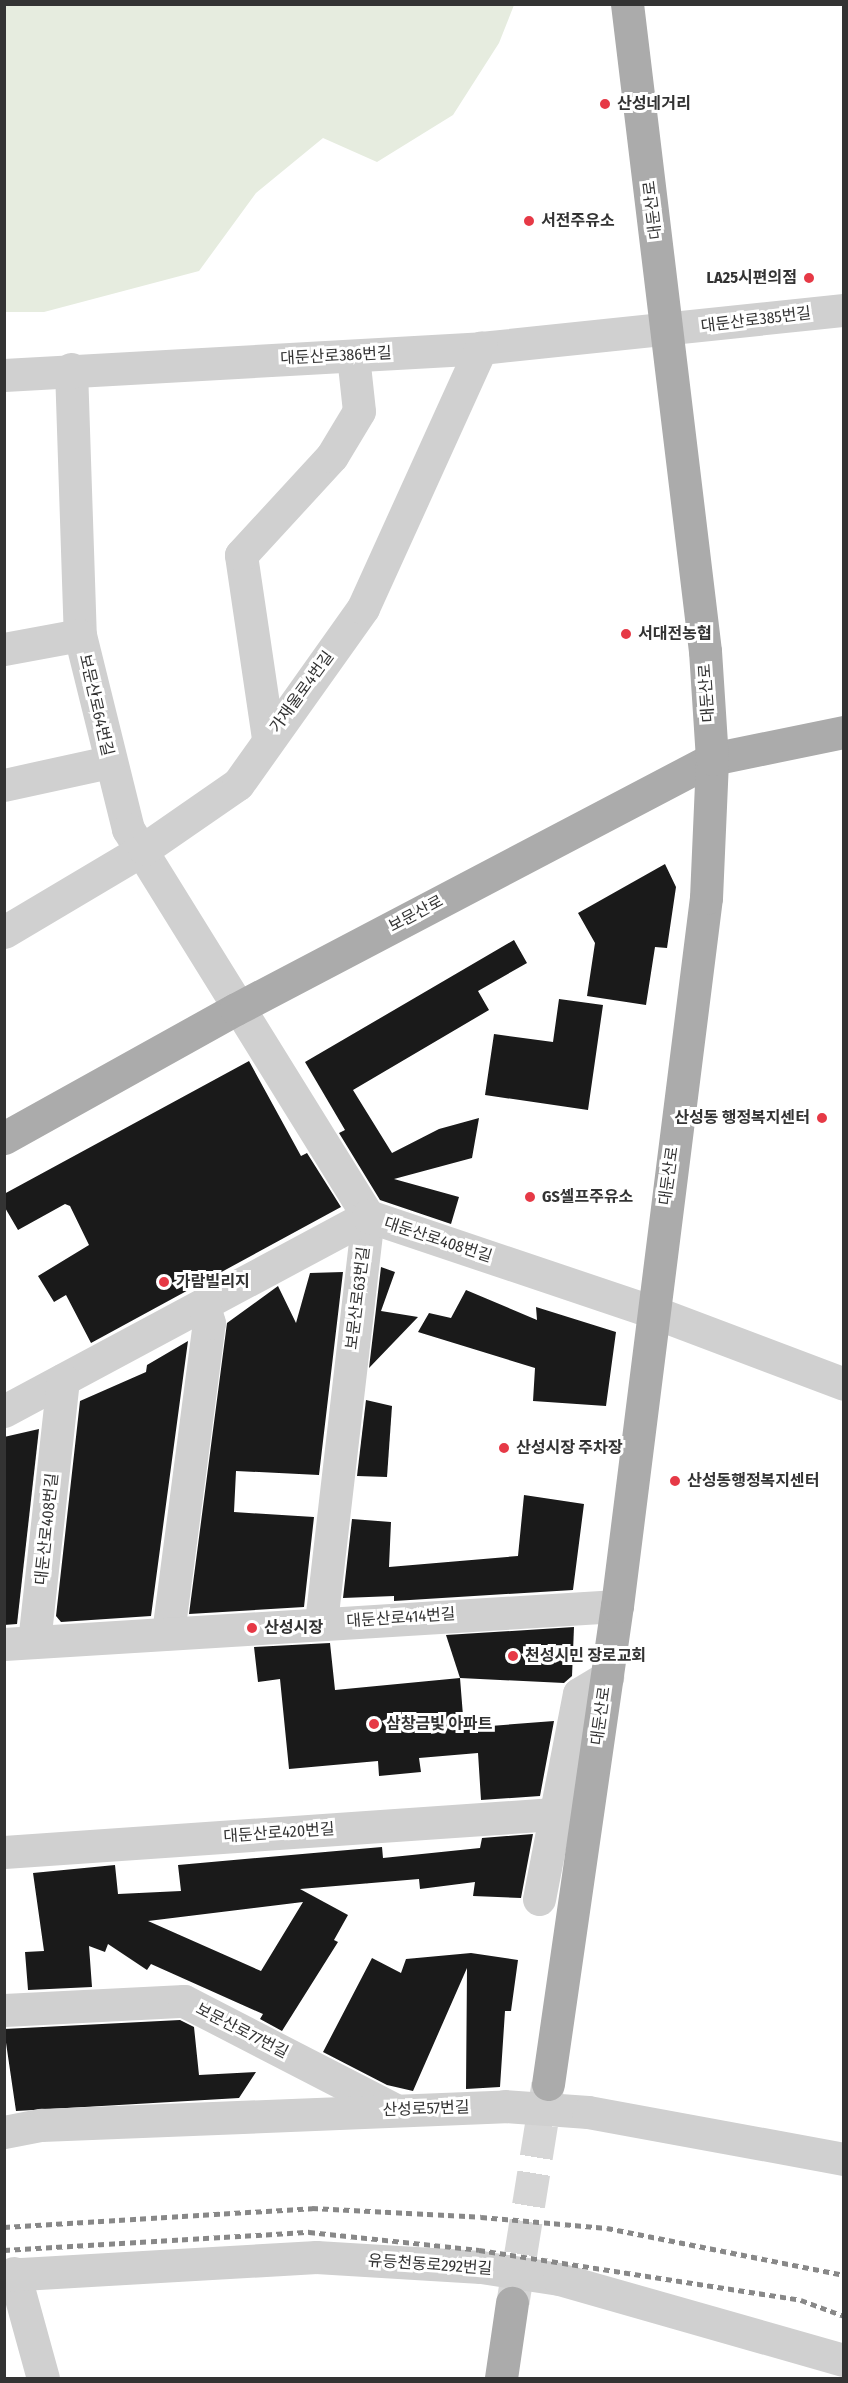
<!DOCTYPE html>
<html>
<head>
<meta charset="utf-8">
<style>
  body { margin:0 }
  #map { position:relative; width:848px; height:2383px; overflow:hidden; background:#fff; font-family:"Fira Sans Condensed","Noto Sans KR",sans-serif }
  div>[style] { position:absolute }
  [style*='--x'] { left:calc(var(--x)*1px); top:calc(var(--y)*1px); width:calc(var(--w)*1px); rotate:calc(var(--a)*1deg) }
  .green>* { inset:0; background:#e6ecdf }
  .building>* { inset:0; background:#1a1a1a }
  .major-tunnel>* { height:33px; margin-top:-16.5px; transform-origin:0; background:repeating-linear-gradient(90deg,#d6d6d6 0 33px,transparent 0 49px) }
  .minor>* { height:33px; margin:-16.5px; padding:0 16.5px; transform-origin:16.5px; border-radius:16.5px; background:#d0d0d0 }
  .major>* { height:33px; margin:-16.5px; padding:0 16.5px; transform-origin:16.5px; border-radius:16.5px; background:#ababab }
  .rail>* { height:4.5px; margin-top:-2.25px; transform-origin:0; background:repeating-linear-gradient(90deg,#888 0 6px,transparent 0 10.5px) }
  .dots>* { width:16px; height:16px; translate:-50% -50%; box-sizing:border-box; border:3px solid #fff; border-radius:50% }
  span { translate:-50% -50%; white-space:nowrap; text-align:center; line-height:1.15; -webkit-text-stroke:6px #fff; paint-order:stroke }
  .poi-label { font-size:16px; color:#333; font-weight:700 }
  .left { translate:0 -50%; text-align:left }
  .right { translate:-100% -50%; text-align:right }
  .street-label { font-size:16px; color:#333 }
  .frame { position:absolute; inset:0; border:6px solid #333; pointer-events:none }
</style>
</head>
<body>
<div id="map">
  <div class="green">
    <div style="clip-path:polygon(5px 4px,514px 4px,514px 5px,499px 43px,453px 115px,377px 162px,323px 138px,256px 193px,199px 271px,44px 312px,5px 312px)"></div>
  </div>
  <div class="building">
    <div style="clip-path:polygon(665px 864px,676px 887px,667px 948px,655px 947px,646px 1005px,587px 996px,595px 943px,578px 913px)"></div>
    <div style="clip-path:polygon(514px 940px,527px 963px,478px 991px,489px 1010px,353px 1090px,392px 1153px,439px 1129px,479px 1118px,472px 1158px,394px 1179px,459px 1197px,451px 1224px,380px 1200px,339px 1133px,345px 1130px,305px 1062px)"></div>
    <div style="clip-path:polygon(559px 999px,603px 1005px,588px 1110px,485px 1095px,494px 1034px,553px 1042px)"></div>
    <div style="clip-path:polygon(249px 1061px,301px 1156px,307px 1153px,341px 1207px,91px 1343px,66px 1295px,54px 1302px,38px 1276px,89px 1245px,70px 1206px,65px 1204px,18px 1230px,4px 1206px,4px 1194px)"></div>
    <div style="clip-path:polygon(381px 1267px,395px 1272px,381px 1311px,418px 1317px,369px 1368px)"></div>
    <div style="clip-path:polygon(343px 1272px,319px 1475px,236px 1471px,234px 1512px,314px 1517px,304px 1607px,189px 1614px,227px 1323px,278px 1286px,296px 1323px,310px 1273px)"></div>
    <div style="clip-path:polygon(466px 1290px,537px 1320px,536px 1307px,616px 1332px,606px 1406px,533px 1401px,535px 1368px,418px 1332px,429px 1313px,451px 1318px)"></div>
    <div style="clip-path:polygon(188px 1341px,151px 1616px,61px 1622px,56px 1616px,80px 1401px,146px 1372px,147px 1365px)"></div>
    <div style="clip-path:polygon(366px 1400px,392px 1406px,387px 1477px,357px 1476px)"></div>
    <div style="clip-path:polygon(39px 1429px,17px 1624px,4px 1625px,4px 1437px)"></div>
    <div style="clip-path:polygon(524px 1495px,584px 1504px,573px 1590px,394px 1601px,394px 1596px,343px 1598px,352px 1519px,391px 1522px,389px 1567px,518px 1556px)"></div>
    <div style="clip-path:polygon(574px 1627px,572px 1676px,564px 1683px,460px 1678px,446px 1635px)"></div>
    <div style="clip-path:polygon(330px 1643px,335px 1690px,460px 1678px,464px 1728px,554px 1721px,540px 1796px,481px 1800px,478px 1753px,419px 1758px,421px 1772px,379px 1776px,378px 1761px,289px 1769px,280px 1679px,258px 1682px,254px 1647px)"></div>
    <div style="clip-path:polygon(evenodd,533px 1834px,521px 1898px,473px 1896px,475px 1882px,420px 1889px,419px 1879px,300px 1889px,348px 1915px,334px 1940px,338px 1942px,282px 2031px,260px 2019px,263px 2014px,151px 1964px,147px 1970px,108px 1944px,105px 1952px,89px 1946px,92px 1987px,28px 1990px,25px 1952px,44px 1951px,33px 1873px,115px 1865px,118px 1894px,181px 1891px,178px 1865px,382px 1847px,383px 1858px,480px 1848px,482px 1838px,533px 1834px,303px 1902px,261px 1971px,148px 1921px,303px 1902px)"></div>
    <div style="clip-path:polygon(471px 1953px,518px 1960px,511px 2011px,505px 2011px,500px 2087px,466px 2089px,467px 1968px,413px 2091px,387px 2085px,323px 2052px,372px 1958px,401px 1973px,406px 1959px)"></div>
    <div style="clip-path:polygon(180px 2020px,194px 2027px,199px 2075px,256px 2072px,239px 2098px,16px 2111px,4px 2029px)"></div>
  </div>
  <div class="major-tunnel">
    <div style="--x:513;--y:2302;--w:221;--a:-80.9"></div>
  </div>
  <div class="minor">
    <div style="--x:71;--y:369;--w:266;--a:88.1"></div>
    <div style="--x:80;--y:635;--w:200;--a:76.1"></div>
    <div style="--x:128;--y:829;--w:455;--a:58.2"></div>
    <div style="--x:368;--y:1216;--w:410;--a:96.6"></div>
    <div style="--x:4;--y:375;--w:478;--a:-3.2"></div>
    <div style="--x:481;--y:348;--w:365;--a:-6"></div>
    <div style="--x:4;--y:649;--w:77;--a:-10.4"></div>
    <div style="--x:268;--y:738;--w:185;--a:-98.4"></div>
    <div style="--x:241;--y:555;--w:134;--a:-47.4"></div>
    <div style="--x:332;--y:456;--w:52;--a:-59"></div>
    <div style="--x:359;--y:411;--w:55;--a:-96.2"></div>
    <div style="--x:4;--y:785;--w:107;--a:-12.4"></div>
    <div style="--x:4;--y:932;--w:163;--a:-30.7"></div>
    <div style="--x:144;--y:849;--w:114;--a:-34.7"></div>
    <div style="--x:238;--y:784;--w:216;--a:-54.6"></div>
    <div style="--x:363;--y:608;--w:286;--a:-65.6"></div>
    <div style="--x:4;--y:1411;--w:413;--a:-28.2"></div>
    <div style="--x:368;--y:1216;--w:299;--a:18.6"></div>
    <div style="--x:651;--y:1311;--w:206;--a:20.7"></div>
    <div style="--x:168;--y:1633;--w:313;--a:-82.5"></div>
    <div style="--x:209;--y:1323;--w:19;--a:-106"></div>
    <div style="--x:34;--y:1642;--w:264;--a:-83.7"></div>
    <div style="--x:4;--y:1644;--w:614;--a:-3.55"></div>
    <div style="--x:4;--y:1852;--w:551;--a:-3.95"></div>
    <div style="--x:539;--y:1899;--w:209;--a:-79"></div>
    <div style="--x:579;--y:1694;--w:33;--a:-31"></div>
    <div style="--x:4;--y:2010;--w:180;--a:-2.9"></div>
    <div style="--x:184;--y:2001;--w:235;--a:27.3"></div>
    <div style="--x:4;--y:2132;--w:38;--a:-11"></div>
    <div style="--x:41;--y:2125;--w:464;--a:-2.3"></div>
    <div style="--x:505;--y:2106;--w:83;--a:4.1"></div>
    <div style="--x:588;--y:2112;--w:260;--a:10.4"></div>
    <div style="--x:14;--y:2273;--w:109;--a:74.6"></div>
    <div style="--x:4;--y:2275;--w:313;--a:-3.3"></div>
    <div style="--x:316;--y:2257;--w:165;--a:3.5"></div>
    <div style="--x:481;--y:2267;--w:79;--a:8.7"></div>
    <div style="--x:559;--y:2279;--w:296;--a:15.9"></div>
  </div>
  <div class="major">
    <div style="--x:4;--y:1138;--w:265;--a:-29.1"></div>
    <div style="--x:236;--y:1009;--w:538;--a:-27.71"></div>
    <div style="--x:712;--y:759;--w:135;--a:-11.6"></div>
    <div style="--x:548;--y:2084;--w:483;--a:-81.8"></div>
    <div style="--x:617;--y:1606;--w:714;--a:-82.84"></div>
    <div style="--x:706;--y:898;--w:139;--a:-87.5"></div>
    <div style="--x:712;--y:759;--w:108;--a:-93.7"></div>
    <div style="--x:705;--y:651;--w:652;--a:-96.87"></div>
    <div style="--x:501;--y:2378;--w:76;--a:-81.7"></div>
  </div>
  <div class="rail">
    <div style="--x:4;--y:2227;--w:309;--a:-3.5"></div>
    <div style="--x:312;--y:2208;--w:169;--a:3"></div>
    <div style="--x:481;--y:2217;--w:126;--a:5"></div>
    <div style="--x:607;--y:2228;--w:242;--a:11.2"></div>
    <div style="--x:4;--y:2250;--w:306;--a:-3.4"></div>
    <div style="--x:309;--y:2232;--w:171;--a:6"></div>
    <div style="--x:479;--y:2250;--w:326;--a:8.8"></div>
    <div style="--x:801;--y:2300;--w:46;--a:20.4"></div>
  </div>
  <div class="dots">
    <div style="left:605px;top:104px;background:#e63946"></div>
    <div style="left:529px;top:221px;background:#e63946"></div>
    <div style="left:809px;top:278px;background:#e63946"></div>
    <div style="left:626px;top:634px;background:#e63946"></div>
    <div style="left:822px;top:1118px;background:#e63946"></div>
    <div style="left:530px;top:1197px;background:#e63946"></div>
    <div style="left:164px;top:1282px;background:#e63946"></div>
    <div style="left:504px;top:1448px;background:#e63946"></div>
    <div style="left:675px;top:1481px;background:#e63946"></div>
    <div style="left:252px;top:1628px;background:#e63946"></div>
    <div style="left:513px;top:1656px;background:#e63946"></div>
    <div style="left:374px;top:1724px;background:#e63946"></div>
  </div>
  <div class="poi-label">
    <span class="left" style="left:617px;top:104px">산성네거리</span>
    <span class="left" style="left:541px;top:221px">서전주유소</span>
    <span class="right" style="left:797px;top:278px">LA25시편의점</span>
    <span class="left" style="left:638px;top:634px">서대전농협</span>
    <span class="right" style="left:810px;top:1118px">산성동 행정복지센터</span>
    <span class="left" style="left:542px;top:1197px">GS셀프주유소</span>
    <span class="left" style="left:176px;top:1282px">가람빌리지</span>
    <span class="left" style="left:516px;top:1448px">산성시장 주차장</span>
    <span class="left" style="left:687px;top:1481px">산성동행정복지센터</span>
    <span class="left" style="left:264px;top:1628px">산성시장</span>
    <span class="left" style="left:525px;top:1656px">천성시민 장로교회</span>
    <span class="left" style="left:386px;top:1724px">삼창금빛 아파트</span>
  </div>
  <div class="street-label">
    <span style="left:653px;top:210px;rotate:-97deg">대둔산로</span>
    <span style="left:756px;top:320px;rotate:-7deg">대둔산로385번길</span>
    <span style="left:336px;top:356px;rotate:-3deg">대둔산로386번길</span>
    <span style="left:302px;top:692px;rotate:-54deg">가재울로4번길</span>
    <span style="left:707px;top:693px;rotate:-94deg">대둔산로</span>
    <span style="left:96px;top:705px;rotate:77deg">보문산로64번길</span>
    <span style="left:416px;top:914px;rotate:-28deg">보문산로</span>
    <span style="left:669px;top:1176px;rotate:-82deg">대둔산로</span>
    <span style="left:438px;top:1240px;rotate:18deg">대둔산로408번길</span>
    <span style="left:358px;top:1298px;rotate:-83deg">보문산로63번길</span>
    <span style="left:47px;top:1529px;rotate:-84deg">대둔산로408번길</span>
    <span style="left:401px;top:1618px;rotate:-4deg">대둔산로414번길</span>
    <span style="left:601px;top:1716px;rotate:-82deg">대둔산로</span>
    <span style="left:279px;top:1833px;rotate:-4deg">대둔산로420번길</span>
    <span style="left:242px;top:2031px;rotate:27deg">보문산로77번길</span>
    <span style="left:426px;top:2109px;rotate:-2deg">산성로57번길</span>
    <span style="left:430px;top:2265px;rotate:4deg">유등천동로292번길</span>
  </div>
  <div class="frame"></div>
</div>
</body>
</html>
